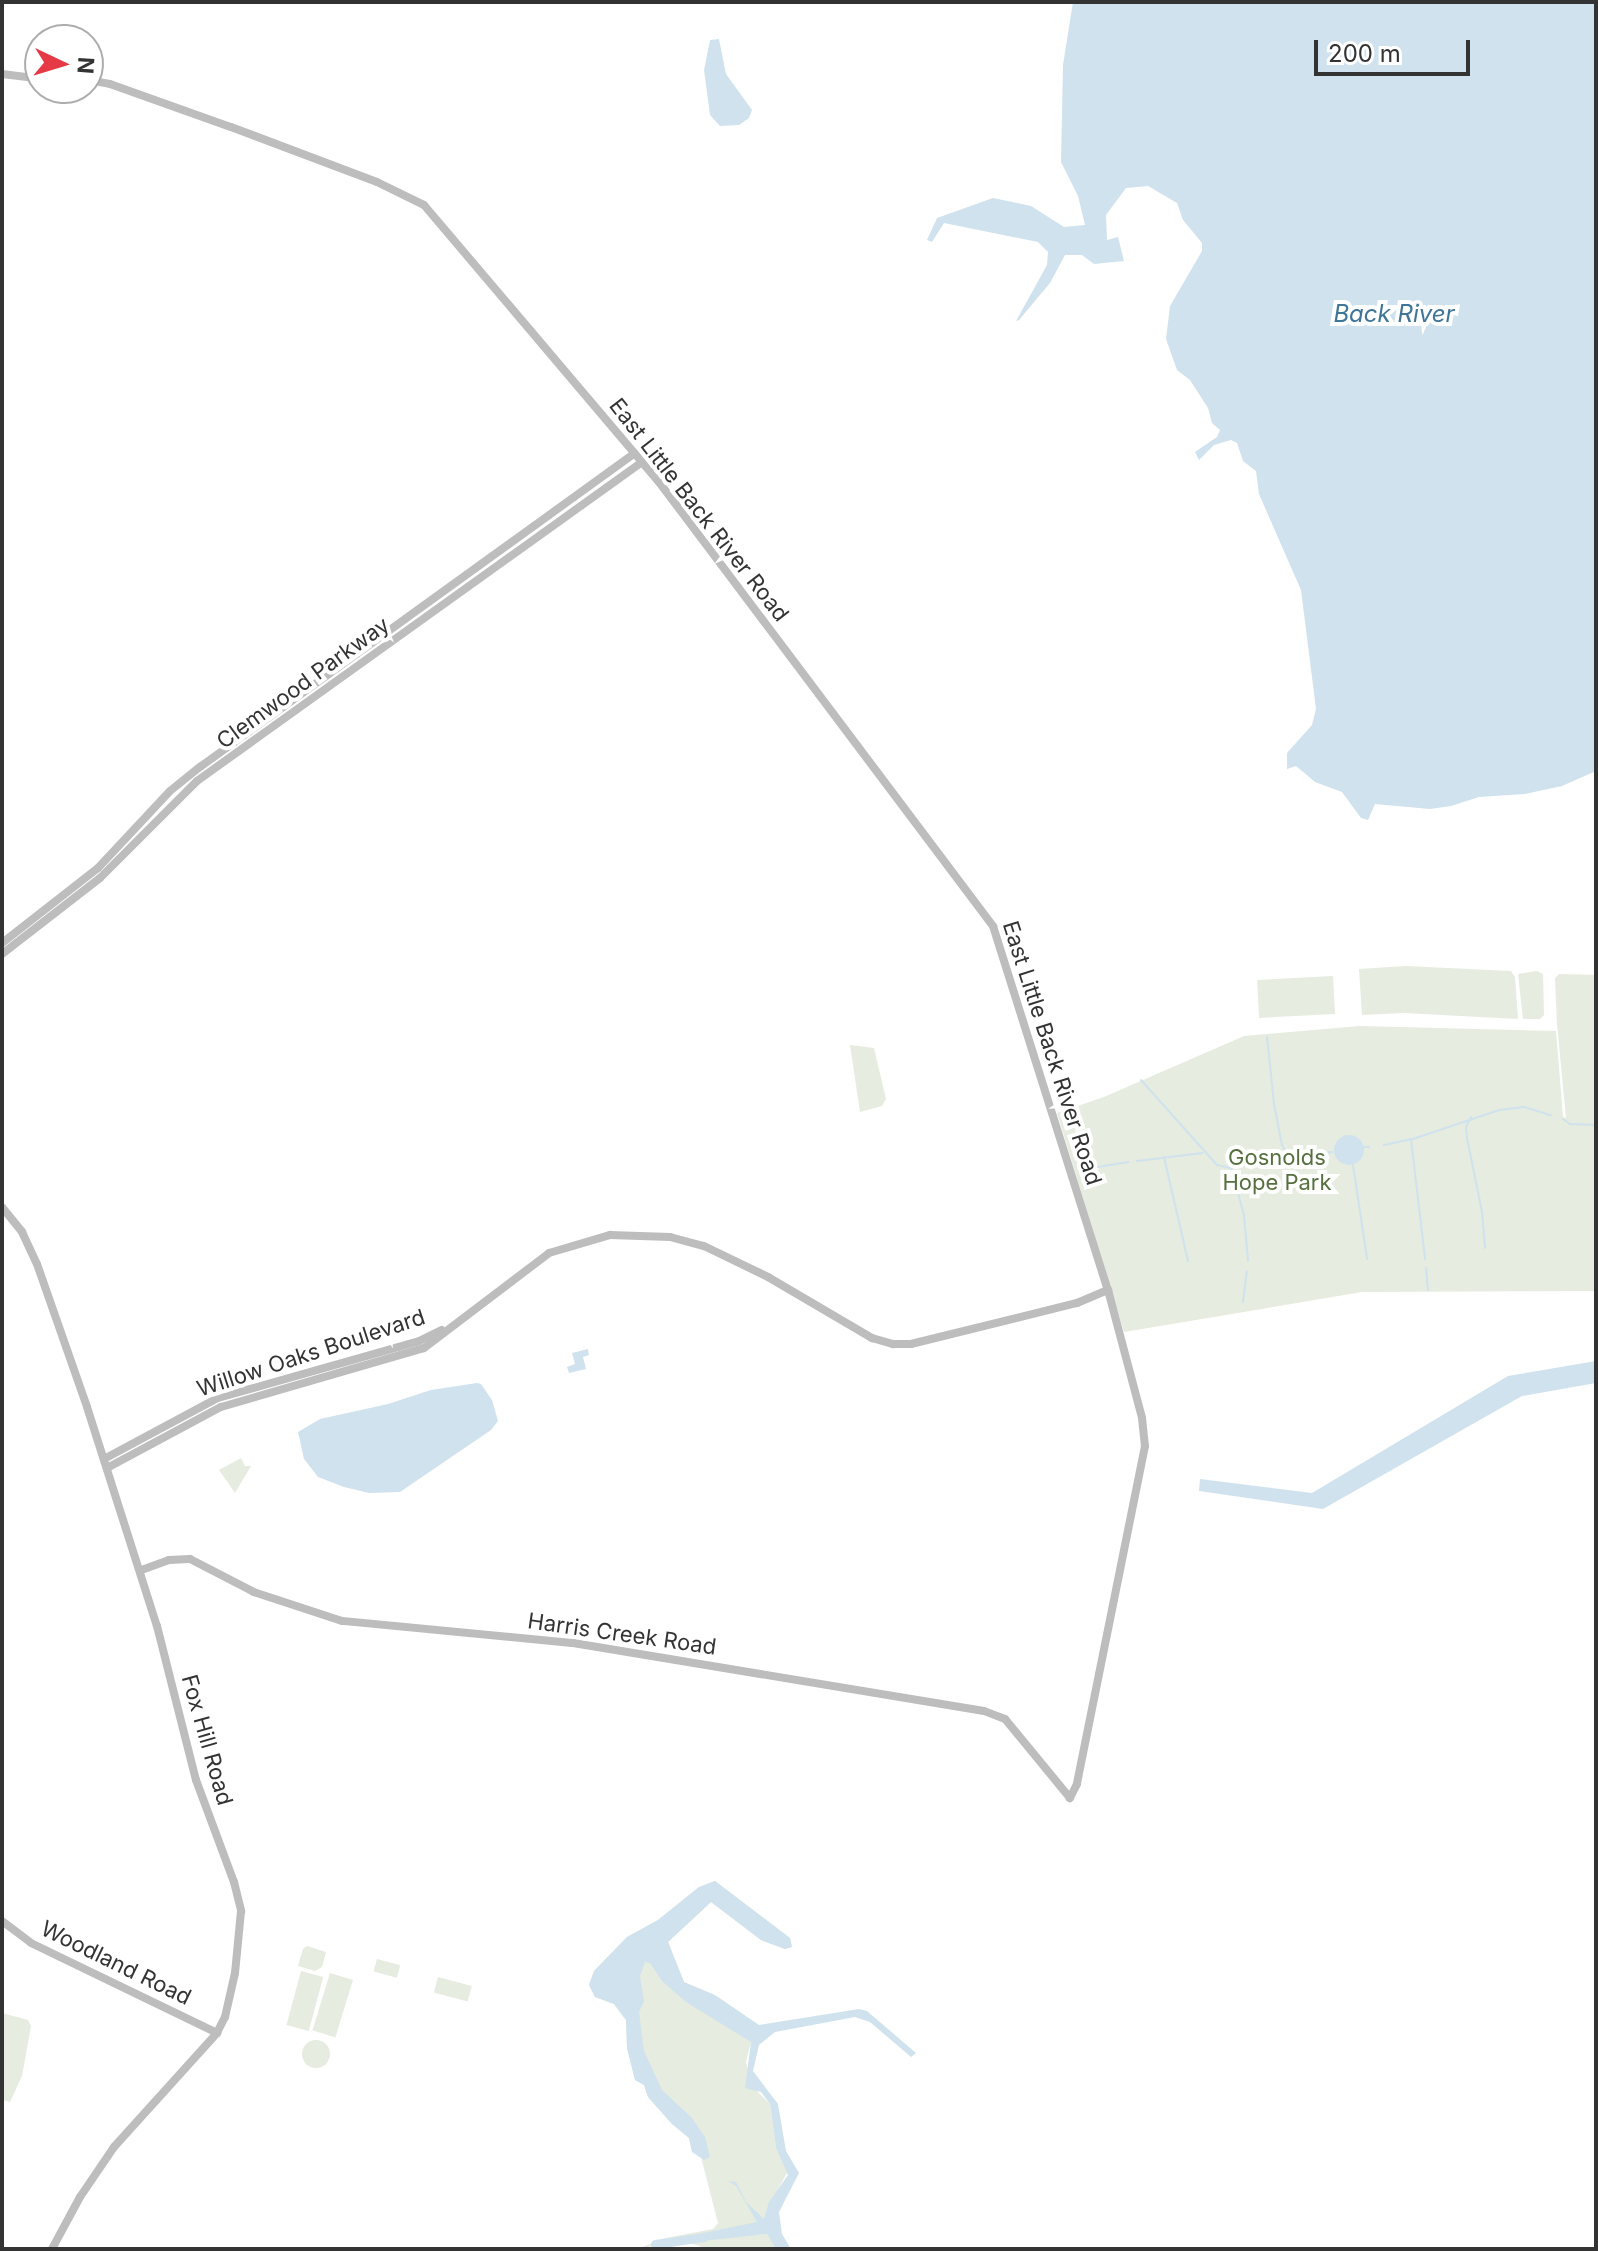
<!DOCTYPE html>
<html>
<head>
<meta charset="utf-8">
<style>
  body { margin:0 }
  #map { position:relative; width:1598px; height:2251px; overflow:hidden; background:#fff; font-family:Inter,sans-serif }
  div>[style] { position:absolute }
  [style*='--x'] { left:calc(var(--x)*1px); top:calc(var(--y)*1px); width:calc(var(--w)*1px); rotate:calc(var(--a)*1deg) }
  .green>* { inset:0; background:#e6ecdf; transform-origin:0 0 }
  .round { border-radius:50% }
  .water>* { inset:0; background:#cfe2ee }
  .stream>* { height:2px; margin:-1px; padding:0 1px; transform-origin:1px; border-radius:1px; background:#cfe2ee }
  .river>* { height:9px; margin:-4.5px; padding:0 4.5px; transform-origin:4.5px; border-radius:4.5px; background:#cfe2ee }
  .secondary>* { height:8px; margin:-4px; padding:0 4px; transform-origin:4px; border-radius:4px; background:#bdbdbd }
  span { translate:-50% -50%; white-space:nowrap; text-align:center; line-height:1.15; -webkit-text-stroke:8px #fff; paint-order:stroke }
  .street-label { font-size:22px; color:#333 }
  .park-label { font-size:22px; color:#56703f }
  .water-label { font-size:24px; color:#3f7597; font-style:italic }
  .frame { position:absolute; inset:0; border:4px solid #333; pointer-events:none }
  .north { position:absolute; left:24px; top:24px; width:80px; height:80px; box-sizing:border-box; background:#fff; border:2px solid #adadad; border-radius:50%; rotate:94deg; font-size:22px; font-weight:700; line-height:32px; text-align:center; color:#333 }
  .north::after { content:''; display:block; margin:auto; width:28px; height:36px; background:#e63946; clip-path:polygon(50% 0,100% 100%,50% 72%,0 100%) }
  .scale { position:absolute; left:1314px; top:40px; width:156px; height:36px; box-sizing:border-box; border:4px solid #333; border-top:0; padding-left:10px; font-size:24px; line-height:28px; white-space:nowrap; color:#333; -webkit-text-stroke:6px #fff; paint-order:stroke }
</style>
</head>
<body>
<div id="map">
  <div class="green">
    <div style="clip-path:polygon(1406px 966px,1511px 971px,1515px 977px,1518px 1019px,1404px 1013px,1362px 1015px,1359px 969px)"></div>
    <div style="clip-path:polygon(1537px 971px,1543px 974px,1544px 1015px,1540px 1019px,1523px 1019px,1518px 974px)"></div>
    <div style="clip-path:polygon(1559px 974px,1596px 975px,1596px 1291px,1362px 1292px,1124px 1332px,1057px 1113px,1104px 1097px,1244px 1036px,1360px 1026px,1556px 1031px,1563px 1117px,1566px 1118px,1557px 1024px,1555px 978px)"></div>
    <div style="left:1333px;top:976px;width:38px;height:76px;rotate:87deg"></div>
    <div style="clip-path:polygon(850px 1045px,874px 1048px,886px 1099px,882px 1106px,860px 1112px)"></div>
    <div style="clip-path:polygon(241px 1458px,245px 1466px,251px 1466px,235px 1493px,219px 1470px)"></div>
    <div style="clip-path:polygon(715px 1881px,790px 1938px,792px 1947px,785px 1949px,761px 1940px,711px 1902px,668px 1942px,684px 1982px,644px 1956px,706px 1996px,751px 2042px,746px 2062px,753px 2087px,770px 2104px,776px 2148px,788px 2171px,768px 2208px,767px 2218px,750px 2235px,767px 2234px,778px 2249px,708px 2249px,684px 2241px,640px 2248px,666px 2238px,713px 2229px,718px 2223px,701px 2157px,692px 2152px,689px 2138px,672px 2124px,648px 2097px,644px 2085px,635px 2080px,627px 2048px,626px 2020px,614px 2004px,595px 1997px,589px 1985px,594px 1971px,627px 1937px,658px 1920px,699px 1887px)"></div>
    <div style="clip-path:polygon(307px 1946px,326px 1952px,322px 1967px,315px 1971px,298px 1966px,303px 1949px)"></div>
    <div style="left:377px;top:1959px;width:24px;height:13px;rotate:15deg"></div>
    <div style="left:301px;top:1971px;width:23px;height:56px;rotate:15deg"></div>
    <div style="left:330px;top:1973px;width:24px;height:60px;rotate:17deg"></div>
    <div style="left:438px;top:1977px;width:35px;height:16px;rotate:15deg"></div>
    <div style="clip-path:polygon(2px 2013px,28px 2020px,31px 2026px,22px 2076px,10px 2102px,2px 2100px)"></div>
    <div class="round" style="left:302px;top:2040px;width:28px;height:28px"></div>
  </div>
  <div class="water">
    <div style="clip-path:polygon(1073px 2px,1596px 2px,1596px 771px,1562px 786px,1525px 794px,1479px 797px,1451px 806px,1430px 809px,1375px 804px,1368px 820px,1361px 818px,1342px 792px,1315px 782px,1296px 766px,1287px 769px,1287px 753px,1312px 725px,1316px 709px,1301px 590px,1259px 494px,1256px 471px,1243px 461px,1237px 443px,1231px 440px,1214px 445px,1199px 460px,1195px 452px,1217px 437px,1220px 430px,1212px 423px,1208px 408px,1190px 380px,1177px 370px,1166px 339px,1170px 306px,1202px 251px,1202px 243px,1183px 220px,1177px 203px,1148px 186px,1126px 188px,1106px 215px,1107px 240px,1118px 237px,1124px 261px,1094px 264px,1082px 255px,1065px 255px,1050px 283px,1019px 320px,1016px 321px,1047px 265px,1048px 252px,1038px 242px,944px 223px,932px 242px,927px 240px,937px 218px,993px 198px,1031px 206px,1064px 227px,1085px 225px,1078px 196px,1061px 162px,1063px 65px)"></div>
    <div style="clip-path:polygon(719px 39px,726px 74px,752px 110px,749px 118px,739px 125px,720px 126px,710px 115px,704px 70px,710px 40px)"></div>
    <div class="round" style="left:1334px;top:1135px;width:30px;height:30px"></div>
    <div style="clip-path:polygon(588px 1349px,589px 1355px,583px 1357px,586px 1369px,569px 1373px,567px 1367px,575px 1364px,572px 1353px)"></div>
    <div style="clip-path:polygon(1596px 1361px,1596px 1383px,1522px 1396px,1323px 1509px,1199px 1491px,1200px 1479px,1312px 1493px,1508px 1376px)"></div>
    <div style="clip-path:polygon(477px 1383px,481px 1384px,492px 1400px,498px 1421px,491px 1430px,400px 1492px,369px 1493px,344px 1487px,318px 1477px,304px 1459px,298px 1432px,320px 1419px,388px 1404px,431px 1390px)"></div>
    <div style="clip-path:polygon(715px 1881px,790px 1938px,792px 1947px,785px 1949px,761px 1940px,711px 1902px,668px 1942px,684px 1982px,715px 1995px,759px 2025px,859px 2009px,867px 2011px,916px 2053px,911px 2057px,870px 2022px,855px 2017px,775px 2032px,759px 2045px,753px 2071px,778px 2104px,786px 2151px,799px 2173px,779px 2212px,782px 2234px,791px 2249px,776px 2249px,767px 2234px,702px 2241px,693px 2235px,757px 2222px,736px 2186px,728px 2181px,736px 2182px,746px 2202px,764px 2219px,769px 2202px,788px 2175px,776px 2148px,770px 2104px,761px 2092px,745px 2088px,751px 2042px,686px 2002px,662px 1981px,650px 1963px,645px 1962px,640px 1976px,644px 2001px,639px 2012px,644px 2051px,662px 2090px,692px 2118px,705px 2137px,710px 2157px,704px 2160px,692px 2152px,689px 2138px,672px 2124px,648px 2097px,644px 2085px,635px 2080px,627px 2048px,626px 2020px,614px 2004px,595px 1997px,589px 1985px,594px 1971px,627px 1937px,658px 1920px,699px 1887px)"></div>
  </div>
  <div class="stream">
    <div style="--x:1267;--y:1037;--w:67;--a:84"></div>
    <div style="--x:1274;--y:1104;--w:42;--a:79"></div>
    <div style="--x:1282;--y:1145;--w:13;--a:58"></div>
    <div style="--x:1141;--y:1080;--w:114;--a:48.2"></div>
    <div style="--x:1217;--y:1165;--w:14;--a:12"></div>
    <div style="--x:1231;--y:1168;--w:102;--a:-9"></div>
    <div style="--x:1471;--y:1117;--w:11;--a:117"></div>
    <div style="--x:1466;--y:1127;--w:11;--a:85"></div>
    <div style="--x:1467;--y:1138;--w:76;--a:78.5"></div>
    <div style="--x:1482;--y:1212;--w:36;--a:85"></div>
    <div style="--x:1563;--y:1119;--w:9;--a:36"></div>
    <div style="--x:1570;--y:1124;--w:26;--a:2"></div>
    <div style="--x:1411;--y:1139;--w:121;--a:83.3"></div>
    <div style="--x:1384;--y:1145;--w:30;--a:-12"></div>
    <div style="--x:1413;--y:1139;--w:91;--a:-18.6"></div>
    <div style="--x:1499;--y:1110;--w:25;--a:-7"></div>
    <div style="--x:1524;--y:1107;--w:28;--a:17"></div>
    <div style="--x:1364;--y:1147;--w:5;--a:0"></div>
    <div style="--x:1164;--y:1157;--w:107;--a:77"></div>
    <div style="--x:1137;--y:1161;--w:66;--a:-6.9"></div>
    <div style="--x:1353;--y:1165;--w:95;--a:81.5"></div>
    <div style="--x:1231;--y:1168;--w:49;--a:74.5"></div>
    <div style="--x:1244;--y:1215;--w:46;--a:85"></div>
    <div style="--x:1079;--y:1170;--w:50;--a:-9.3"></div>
    <div style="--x:1426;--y:1268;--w:22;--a:85"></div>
    <div style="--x:1243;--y:1302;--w:31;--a:-83"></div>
  </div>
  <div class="river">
    <div style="--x:655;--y:2244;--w:49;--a:-8.1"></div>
  </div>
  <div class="secondary">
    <div style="--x:2;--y:74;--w:38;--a:7"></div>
    <div style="--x:88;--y:80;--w:22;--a:10"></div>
    <div style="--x:110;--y:84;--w:128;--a:19.6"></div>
    <div style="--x:231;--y:127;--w:156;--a:20.6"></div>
    <div style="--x:377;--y:182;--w:52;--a:26.1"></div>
    <div style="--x:424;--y:205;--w:363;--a:49.7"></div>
    <div style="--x:659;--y:482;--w:556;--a:53.05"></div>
    <div style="--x:993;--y:926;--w:382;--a:72.5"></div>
    <div style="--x:1108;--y:1290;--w:132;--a:75.1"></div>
    <div style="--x:1142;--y:1418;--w:28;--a:84"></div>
    <div style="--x:1145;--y:1446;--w:345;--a:101.4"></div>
    <div style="--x:1077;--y:1784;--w:16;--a:117"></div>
    <div style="--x:1070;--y:1798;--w:102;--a:-129.4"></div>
    <div style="--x:1005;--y:1719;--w:22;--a:-159"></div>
    <div style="--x:984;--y:1711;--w:418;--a:-170.6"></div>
    <div style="--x:572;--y:1643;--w:231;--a:-174.5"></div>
    <div style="--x:342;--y:1621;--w:93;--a:-161.8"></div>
    <div style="--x:254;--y:1592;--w:72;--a:-152.7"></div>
    <div style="--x:190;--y:1559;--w:21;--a:177"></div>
    <div style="--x:169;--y:1560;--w:30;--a:160"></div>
    <div style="--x:2;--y:943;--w:122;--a:-38"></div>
    <div style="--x:98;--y:868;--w:105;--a:-46.9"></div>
    <div style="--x:170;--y:791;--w:38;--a:-39"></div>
    <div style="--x:200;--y:767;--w:536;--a:-35.82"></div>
    <div style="--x:2;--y:954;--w:124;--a:-37.8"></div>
    <div style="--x:100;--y:878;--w:137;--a:-45"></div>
    <div style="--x:197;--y:781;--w:548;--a:-35.63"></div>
    <div style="--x:2;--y:1207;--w:32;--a:51"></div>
    <div style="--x:22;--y:1232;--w:35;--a:65"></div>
    <div style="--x:37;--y:1264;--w:151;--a:70.7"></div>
    <div style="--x:87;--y:1407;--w:230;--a:72.3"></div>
    <div style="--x:157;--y:1626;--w:159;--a:75.8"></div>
    <div style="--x:196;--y:1780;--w:109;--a:69.6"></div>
    <div style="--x:234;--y:1882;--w:30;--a:76"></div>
    <div style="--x:241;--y:1911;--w:62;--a:95.5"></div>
    <div style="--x:235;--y:1973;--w:45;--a:102.8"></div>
    <div style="--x:225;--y:2017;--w:18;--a:117"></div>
    <div style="--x:217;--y:2033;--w:154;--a:132.1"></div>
    <div style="--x:114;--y:2147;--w:60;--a:124.2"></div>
    <div style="--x:80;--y:2197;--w:59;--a:118.3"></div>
    <div style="--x:104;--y:1459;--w:129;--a:-28.2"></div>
    <div style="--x:218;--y:1398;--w:209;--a:-15.8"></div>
    <div style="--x:419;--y:1341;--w:25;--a:-26"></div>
    <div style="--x:107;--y:1468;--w:129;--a:-28.2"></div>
    <div style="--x:221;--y:1407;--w:211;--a:-16.2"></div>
    <div style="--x:424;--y:1348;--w:157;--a:-37.2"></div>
    <div style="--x:549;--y:1253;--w:64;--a:-16.4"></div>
    <div style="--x:610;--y:1235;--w:60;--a:1.9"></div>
    <div style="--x:670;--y:1237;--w:35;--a:15"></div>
    <div style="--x:704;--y:1246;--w:71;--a:25.8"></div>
    <div style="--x:768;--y:1277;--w:121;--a:30.4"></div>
    <div style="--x:872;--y:1338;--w:22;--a:16"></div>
    <div style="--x:893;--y:1344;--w:18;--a:0"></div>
    <div style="--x:911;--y:1344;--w:171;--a:-13.9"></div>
    <div style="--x:1077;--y:1303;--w:34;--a:-23"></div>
    <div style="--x:2;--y:1921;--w:36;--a:37"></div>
    <div style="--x:31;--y:1943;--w:207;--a:25.8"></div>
  </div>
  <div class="street-label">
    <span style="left:699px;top:510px;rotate:52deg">East Little Back River Road</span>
    <span style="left:303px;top:683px;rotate:-36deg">Clemwood Parkway</span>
    <span style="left:1052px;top:1053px;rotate:72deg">East Little Back River Road</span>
    <span style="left:311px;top:1353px;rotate:-18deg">Willow Oaks Boulevard</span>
    <span style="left:622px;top:1634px;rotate:8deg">Harris Creek Road</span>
    <span style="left:207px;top:1740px;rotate:74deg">Fox Hill Road</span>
    <span style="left:116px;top:1963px;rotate:26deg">Woodland Road</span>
  </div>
  <div class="park-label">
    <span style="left:1277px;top:1170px">Gosnolds<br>Hope Park</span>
  </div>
  <div class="water-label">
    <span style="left:1394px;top:314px">Back River</span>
  </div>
  <div class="frame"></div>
  <div class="north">N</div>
  <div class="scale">200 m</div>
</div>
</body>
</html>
